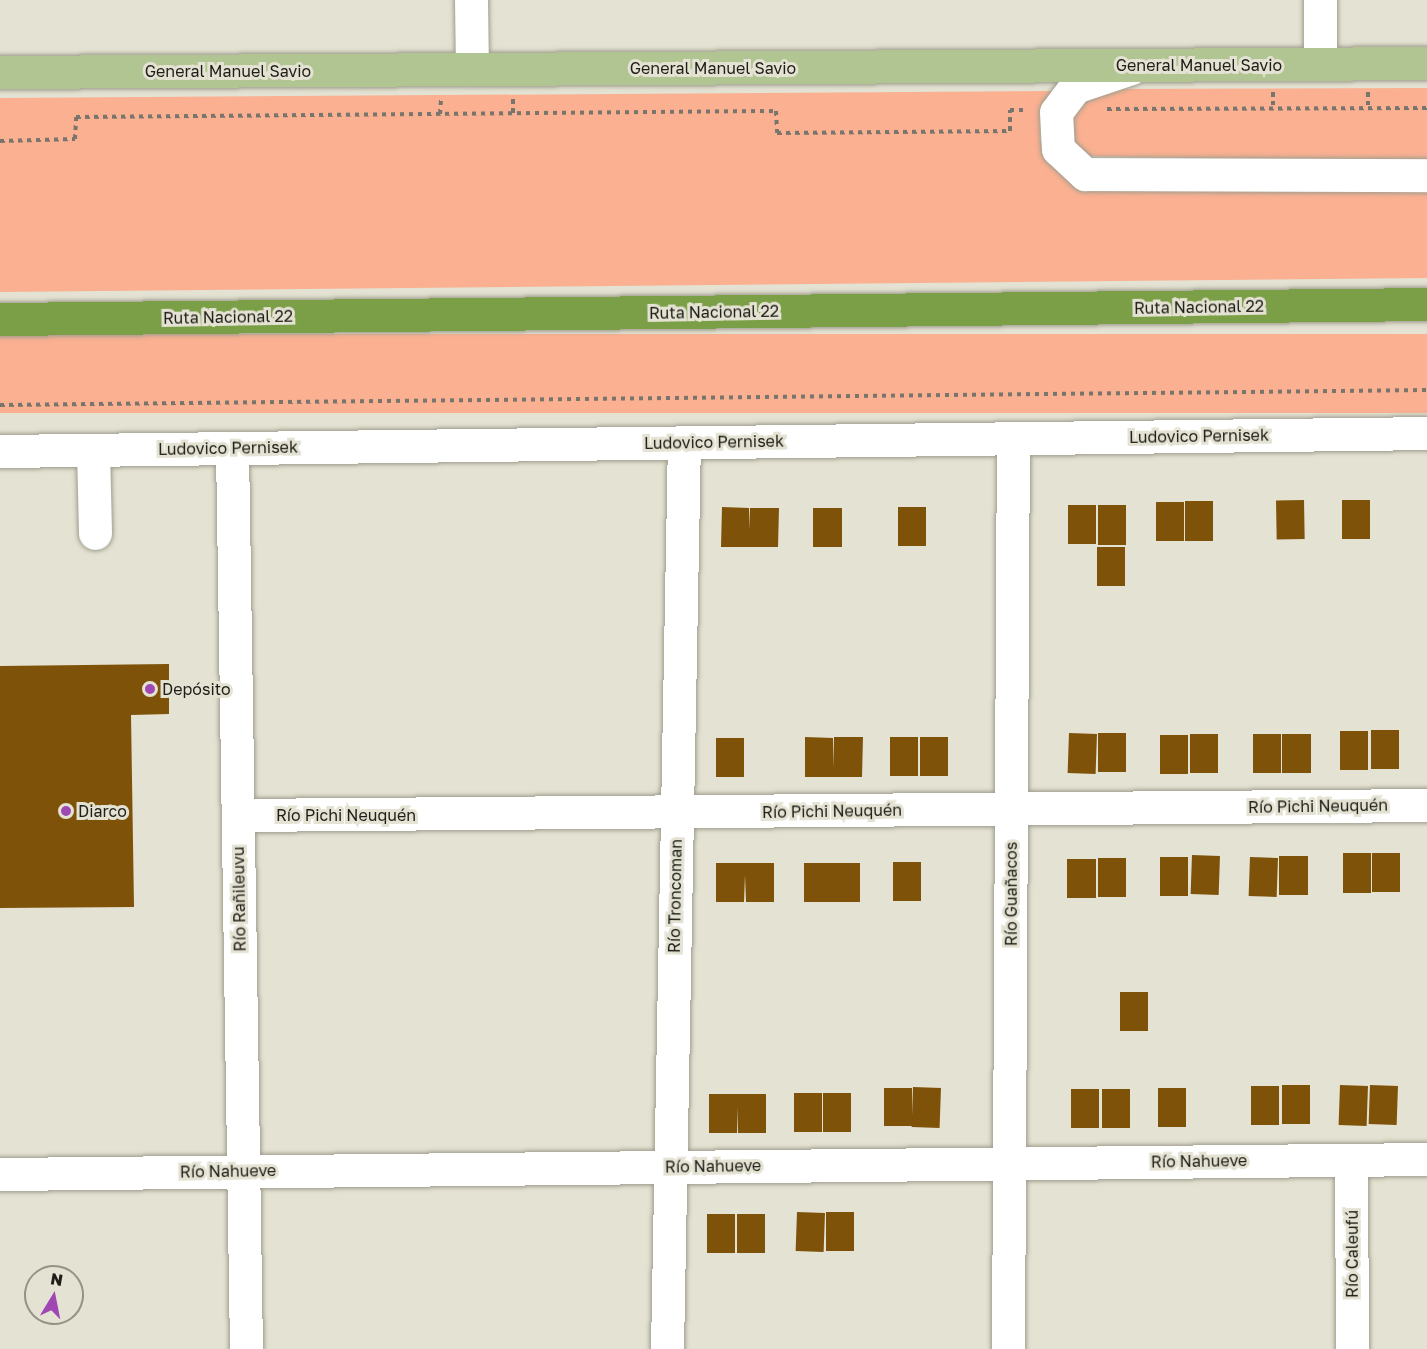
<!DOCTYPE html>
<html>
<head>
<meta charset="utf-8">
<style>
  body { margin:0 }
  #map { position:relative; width:1427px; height:1349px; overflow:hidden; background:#e4e2d2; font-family:"Golos Text",sans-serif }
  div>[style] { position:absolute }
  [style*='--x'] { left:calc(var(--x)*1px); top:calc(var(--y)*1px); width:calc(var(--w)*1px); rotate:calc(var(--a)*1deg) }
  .green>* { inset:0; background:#fab091; transform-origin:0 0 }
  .building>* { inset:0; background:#7f520a; transform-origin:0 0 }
  .path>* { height:4px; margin-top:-2px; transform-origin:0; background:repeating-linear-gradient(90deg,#78766c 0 4.5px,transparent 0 9px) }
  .roads { filter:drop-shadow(0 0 2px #9f9d8e) drop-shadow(0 0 2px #9f9d8e) }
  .minor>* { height:33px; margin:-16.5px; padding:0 16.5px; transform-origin:16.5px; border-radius:16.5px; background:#fff }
  .major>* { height:33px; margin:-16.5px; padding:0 16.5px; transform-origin:16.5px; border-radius:16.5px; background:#b0c591 }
  .highway>* { height:33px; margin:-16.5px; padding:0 16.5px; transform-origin:16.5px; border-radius:16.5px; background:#7b9f47 }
  .dots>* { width:16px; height:16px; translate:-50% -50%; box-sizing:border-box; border:3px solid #e4e2d2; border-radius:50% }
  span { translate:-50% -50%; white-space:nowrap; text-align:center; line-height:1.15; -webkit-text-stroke:6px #e4e2d2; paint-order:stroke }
  .street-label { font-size:16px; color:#1e1d17 }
  .poi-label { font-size:16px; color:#1e1d17 }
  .left { translate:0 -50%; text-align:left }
  .north { position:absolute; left:24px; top:1265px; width:60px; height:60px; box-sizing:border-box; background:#e4e2d2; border:2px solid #959387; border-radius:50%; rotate:10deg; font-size:16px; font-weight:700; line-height:24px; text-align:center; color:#1e1d17 }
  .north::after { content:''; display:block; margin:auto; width:21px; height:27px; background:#9f47b3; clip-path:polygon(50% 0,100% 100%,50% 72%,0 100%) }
</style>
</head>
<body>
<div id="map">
  <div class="green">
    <div style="clip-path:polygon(1427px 88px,1427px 162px,1075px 156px,1070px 110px,1105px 89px)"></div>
    <div style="clip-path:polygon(1055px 91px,1041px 118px,1040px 140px,1050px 163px,1067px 179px,1427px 185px,1427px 278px,0 292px,0 98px)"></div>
    <div style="left:1427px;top:334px;width:79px;height:1427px;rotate:90deg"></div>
  </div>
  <div class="building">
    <div style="left:1304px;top:500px;width:39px;height:28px;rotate:89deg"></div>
    <div style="left:1342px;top:500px;width:28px;height:39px"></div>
    <div style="left:1185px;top:501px;width:28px;height:40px"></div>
    <div style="left:1156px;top:502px;width:28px;height:39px"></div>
    <div style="left:1068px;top:505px;width:28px;height:39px"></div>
    <div style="left:1098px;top:505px;width:28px;height:40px"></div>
    <div style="clip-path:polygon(722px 507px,749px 508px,750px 530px,750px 508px,779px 508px,778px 547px,721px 547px)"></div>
    <div style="left:898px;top:507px;width:28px;height:39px"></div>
    <div style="left:813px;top:508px;width:29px;height:39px"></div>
    <div style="left:1097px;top:547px;width:28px;height:39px"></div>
    <div style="clip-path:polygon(169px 664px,169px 714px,131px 715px,134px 907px,0 908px,0 666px)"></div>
    <div style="left:1371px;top:730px;width:28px;height:39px"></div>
    <div style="left:1340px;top:731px;width:28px;height:39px"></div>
    <div style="left:1069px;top:733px;width:28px;height:40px;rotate:2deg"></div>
    <div style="left:1098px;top:733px;width:28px;height:39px"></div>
    <div style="left:1190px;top:734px;width:28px;height:39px"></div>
    <div style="left:1253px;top:734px;width:28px;height:39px"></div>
    <div style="left:1282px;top:734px;width:29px;height:39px"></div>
    <div style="left:1160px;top:735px;width:28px;height:39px"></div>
    <div style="clip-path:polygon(805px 737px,833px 738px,834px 768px,834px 737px,863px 737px,862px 777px,805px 777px)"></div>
    <div style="left:890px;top:737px;width:28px;height:39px"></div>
    <div style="left:920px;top:737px;width:28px;height:39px"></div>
    <div style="left:716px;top:738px;width:28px;height:39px"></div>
    <div style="left:1343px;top:853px;width:28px;height:40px"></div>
    <div style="left:1372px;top:853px;width:28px;height:39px"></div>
    <div style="left:1192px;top:855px;width:28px;height:39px;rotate:2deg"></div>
    <div style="left:1279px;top:856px;width:29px;height:39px"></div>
    <div style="left:1160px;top:857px;width:28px;height:39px"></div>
    <div style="left:1250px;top:857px;width:28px;height:39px;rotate:2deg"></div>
    <div style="left:1098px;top:858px;width:28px;height:39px"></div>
    <div style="left:1067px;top:859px;width:29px;height:39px"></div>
    <div style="left:893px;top:862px;width:28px;height:39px"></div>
    <div style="clip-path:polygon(716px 863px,774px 863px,774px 902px,746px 902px,745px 875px,744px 902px,716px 902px)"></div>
    <div style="left:804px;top:863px;width:56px;height:39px"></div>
    <div style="left:1120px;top:992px;width:28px;height:39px"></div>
    <div style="left:1282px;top:1085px;width:28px;height:39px"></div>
    <div style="left:1340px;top:1085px;width:28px;height:40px;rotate:2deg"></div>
    <div style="left:1370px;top:1085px;width:28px;height:39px;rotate:2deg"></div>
    <div style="left:1251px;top:1086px;width:28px;height:39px"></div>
    <div style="left:913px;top:1087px;width:28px;height:40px;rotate:2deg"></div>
    <div style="left:884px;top:1088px;width:28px;height:38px"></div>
    <div style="left:1158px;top:1088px;width:28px;height:39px"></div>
    <div style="left:1071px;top:1089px;width:28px;height:39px"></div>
    <div style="left:1102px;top:1089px;width:28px;height:39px"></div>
    <div style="left:794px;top:1093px;width:28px;height:39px"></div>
    <div style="left:823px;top:1093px;width:28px;height:39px"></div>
    <div style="clip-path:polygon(709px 1094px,766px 1094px,766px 1133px,738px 1133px,738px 1107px,737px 1133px,709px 1133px)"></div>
    <div style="left:797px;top:1212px;width:28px;height:39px;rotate:2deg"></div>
    <div style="left:826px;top:1212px;width:28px;height:39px"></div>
    <div style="left:707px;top:1214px;width:28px;height:39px"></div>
    <div style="left:737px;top:1214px;width:28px;height:39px"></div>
  </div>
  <div class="path">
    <div style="--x:1273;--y:92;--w:17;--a:90"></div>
    <div style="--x:1368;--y:92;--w:16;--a:90"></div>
    <div style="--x:1107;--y:109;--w:320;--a:-0.2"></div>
    <div style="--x:513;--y:113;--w:14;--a:-90"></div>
    <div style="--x:440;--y:114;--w:15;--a:-86"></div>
    <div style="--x:0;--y:141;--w:75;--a:-1.5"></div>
    <div style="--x:75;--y:139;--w:22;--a:-87"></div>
    <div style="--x:76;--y:117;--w:700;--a:-0.49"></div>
    <div style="--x:776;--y:111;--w:22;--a:87"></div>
    <div style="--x:777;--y:133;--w:233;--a:-0.5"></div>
    <div style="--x:1010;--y:131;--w:21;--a:-90"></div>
    <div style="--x:1010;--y:110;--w:17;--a:0"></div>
    <div style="--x:0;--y:405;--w:1427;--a:-0.6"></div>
  </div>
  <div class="roads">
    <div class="minor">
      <div style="--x:471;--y:0;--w:69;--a:89.2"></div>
      <div style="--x:1320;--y:0;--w:64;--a:90"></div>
      <div style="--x:1131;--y:68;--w:59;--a:161.3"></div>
      <div style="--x:1075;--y:87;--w:31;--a:127"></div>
      <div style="--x:1056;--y:112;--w:37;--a:87"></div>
      <div style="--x:1058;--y:149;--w:37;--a:43"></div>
      <div style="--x:1085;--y:174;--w:342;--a:0.2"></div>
      <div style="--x:232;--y:448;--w:901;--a:89.11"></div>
      <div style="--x:93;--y:450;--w:83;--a:88.6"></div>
      <div style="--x:0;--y:451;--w:1427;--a:-0.72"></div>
      <div style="--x:238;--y:815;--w:1189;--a:-0.48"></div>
      <div style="--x:1351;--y:1160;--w:189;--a:89.7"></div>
      <div style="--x:0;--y:1174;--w:1427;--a:-0.6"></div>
      <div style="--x:667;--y:1349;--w:906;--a:-88.93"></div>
      <div style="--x:1008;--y:1349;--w:910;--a:-89.69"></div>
    </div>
    <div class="major">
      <div style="--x:0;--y:72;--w:1427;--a:-0.36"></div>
    </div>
    <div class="highway">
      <div style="--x:0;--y:319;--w:1427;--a:-0.6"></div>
    </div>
  </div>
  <div class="dots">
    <div style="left:150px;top:689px;background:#9f47b3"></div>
    <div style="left:66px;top:811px;background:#9f47b3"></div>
  </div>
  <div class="street-label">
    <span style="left:1199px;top:65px">General Manuel Savio</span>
    <span style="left:713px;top:68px">General Manuel Savio</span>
    <span style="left:228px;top:71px">General Manuel Savio</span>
    <span style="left:1199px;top:307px;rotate:-1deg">Ruta Nacional 22</span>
    <span style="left:714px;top:312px;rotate:-1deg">Ruta Nacional 22</span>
    <span style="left:228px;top:317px;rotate:-1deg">Ruta Nacional 22</span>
    <span style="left:1199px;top:436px;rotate:-1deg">Ludovico Pernisek</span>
    <span style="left:714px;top:442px;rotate:-1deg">Ludovico Pernisek</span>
    <span style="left:228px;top:448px;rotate:-1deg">Ludovico Pernisek</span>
    <span style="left:1318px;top:806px;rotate:-1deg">Río Pichi Neuquén</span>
    <span style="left:832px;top:811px;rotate:-1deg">Río Pichi Neuquén</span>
    <span style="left:346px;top:815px">Río Pichi Neuquén</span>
    <span style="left:1011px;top:894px;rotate:-90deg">Río Guañacos</span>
    <span style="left:675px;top:896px;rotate:-89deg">Río Troncoman</span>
    <span style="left:239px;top:899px;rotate:-91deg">Río Rañileuvu</span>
    <span style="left:1199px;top:1161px;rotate:-1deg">Río Nahueve</span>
    <span style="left:713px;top:1166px;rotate:-1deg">Río Nahueve</span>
    <span style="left:228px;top:1171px;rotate:-1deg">Río Nahueve</span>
    <span style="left:1352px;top:1254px;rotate:-90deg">Río Caleufú</span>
  </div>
  <div class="poi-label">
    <span class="left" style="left:162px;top:689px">Depósito</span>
    <span class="left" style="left:78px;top:811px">Diarco</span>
  </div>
  <div class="north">N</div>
</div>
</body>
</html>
